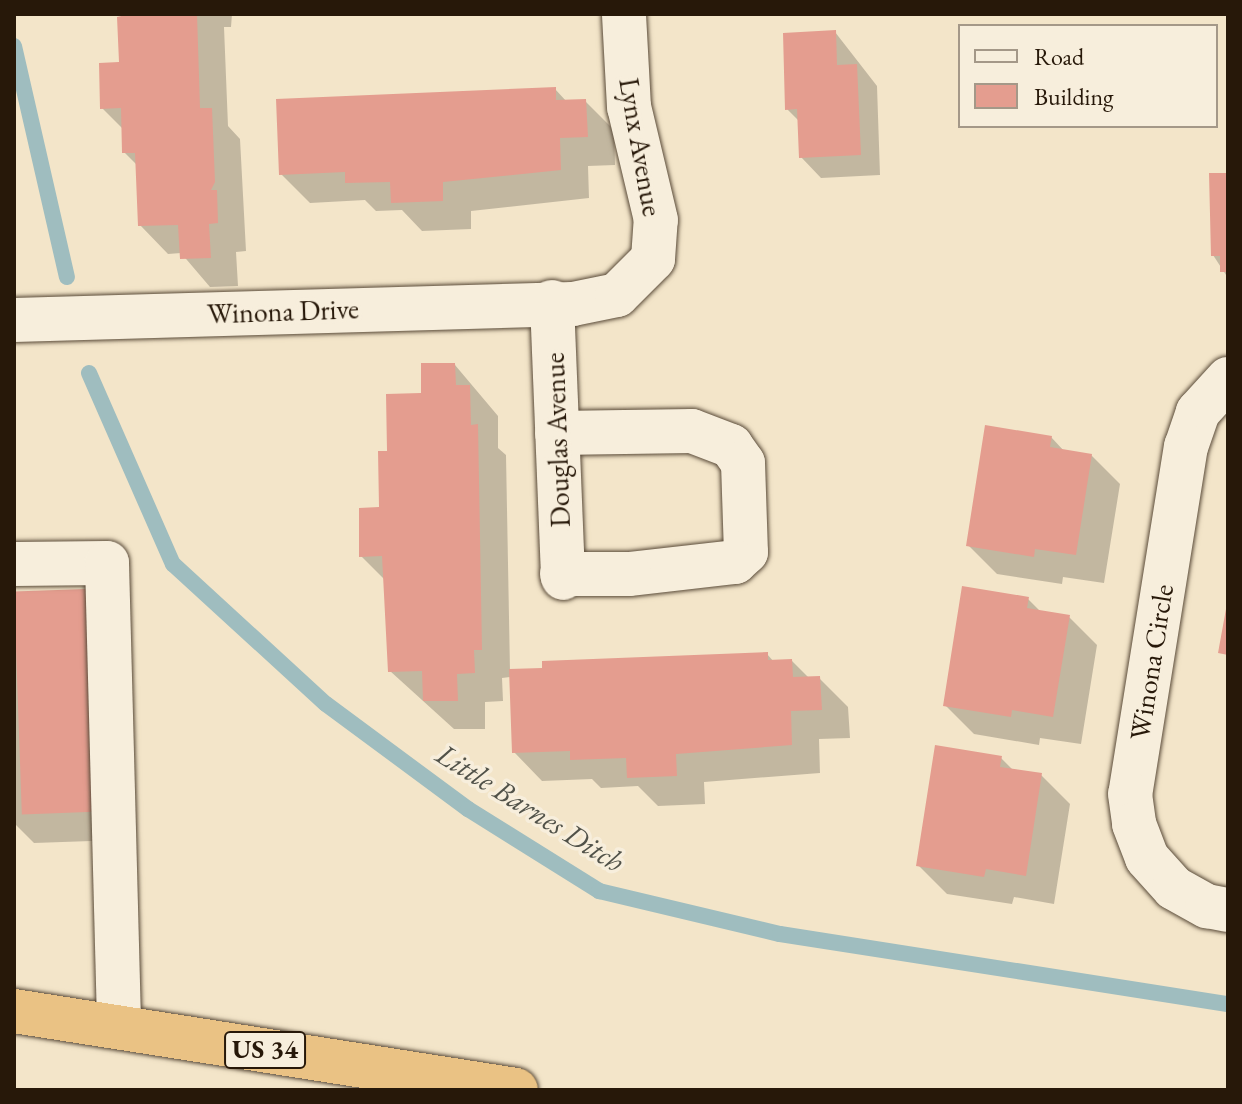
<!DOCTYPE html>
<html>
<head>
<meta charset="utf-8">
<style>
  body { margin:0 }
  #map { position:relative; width:1242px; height:1104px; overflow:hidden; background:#f3e5c9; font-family:"EB Garamond",serif }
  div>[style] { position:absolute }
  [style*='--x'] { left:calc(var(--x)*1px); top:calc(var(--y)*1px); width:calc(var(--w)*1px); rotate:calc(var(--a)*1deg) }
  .shadow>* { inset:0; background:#0003 }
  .stream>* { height:16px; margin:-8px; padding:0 8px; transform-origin:8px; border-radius:8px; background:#9fbdbf }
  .building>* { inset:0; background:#e49d8f; transform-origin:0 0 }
  .roads { filter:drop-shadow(0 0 2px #5a4b39) drop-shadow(0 0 2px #5a4b39) }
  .minor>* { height:44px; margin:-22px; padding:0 22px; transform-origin:22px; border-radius:22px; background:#f7eedc }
  .highway>* { height:44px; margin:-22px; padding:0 22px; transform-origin:22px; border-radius:22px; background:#eac284 }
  span { translate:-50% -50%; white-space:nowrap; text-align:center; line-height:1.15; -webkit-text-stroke:7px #f7eedc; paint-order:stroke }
  .shield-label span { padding:2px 6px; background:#f7eedc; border:2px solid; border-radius:6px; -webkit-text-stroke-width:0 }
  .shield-label { font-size:26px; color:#271809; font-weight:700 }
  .street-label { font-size:28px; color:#271809 }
  .water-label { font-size:30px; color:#515249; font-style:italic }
  .frame { position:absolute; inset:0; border:16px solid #271809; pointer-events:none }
  .legend { position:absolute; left:958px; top:24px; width:260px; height:104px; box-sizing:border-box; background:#f7eedc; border:2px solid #a49888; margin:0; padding:10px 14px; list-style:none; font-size:24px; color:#271809 }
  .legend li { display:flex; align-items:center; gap:16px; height:40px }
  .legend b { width:40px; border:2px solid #a49888 }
</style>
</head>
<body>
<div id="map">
  <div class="shadow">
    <div style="clip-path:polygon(132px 14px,232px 14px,231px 27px,224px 27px,228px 126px,240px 139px,246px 251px,236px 252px,238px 286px,210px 287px,181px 253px,168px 254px,140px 225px,138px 166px,124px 152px,124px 130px,102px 108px,121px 64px)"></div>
    <div style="clip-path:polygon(835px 32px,877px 86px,880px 175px,821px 178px,801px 157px,799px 121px,787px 109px)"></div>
    <div style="clip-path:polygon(555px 89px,567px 102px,585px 101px,614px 130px,615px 165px,588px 166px,589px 198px,471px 211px,471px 229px,422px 231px,402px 210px,376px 211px,365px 200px,310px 203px,281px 174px)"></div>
    <div style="clip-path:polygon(1228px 175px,1228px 278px,1213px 255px)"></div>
    <div style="clip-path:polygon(455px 365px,498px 416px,498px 448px,506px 455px,510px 671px,767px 654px,774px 662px,792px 661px,809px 678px,819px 678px,848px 707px,850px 738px,819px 739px,820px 773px,704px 782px,705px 804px,658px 806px,638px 786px,601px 788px,592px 779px,542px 781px,514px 752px,511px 677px,502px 678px,503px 701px,485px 702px,485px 729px,454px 729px,390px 671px,385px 580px,361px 556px,381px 509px,389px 453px,423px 395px)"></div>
    <div style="clip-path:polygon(1051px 437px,1065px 452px,1091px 455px,1120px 484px,1104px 583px,1063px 577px,1062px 584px,997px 574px,968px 545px)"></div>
    <div style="clip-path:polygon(14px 593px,120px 840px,34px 843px,14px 823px)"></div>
    <div style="clip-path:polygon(1028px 599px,1041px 612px,1069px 617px,1097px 645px,1081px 744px,1040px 738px,1039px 745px,974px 734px,945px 705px)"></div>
    <div style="clip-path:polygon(1001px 758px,1014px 771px,1041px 775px,1070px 804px,1054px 904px,1014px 897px,1012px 904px,947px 894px,918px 865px)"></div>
  </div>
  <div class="stream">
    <div style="--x:14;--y:46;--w:237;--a:77.1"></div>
    <div style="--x:89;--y:373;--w:209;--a:66.3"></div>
    <div style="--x:173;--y:564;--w:207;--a:42.5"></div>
    <div style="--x:326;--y:704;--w:177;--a:36.5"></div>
    <div style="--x:468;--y:809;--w:155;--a:32"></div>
    <div style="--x:599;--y:891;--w:186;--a:13.4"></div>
    <div style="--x:780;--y:934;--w:453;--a:8.9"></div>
  </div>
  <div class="building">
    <div style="clip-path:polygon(130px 14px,197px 14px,200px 108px,212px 108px,215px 182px,211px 190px,217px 190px,218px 223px,209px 224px,211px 258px,180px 259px,178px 225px,138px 226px,135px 153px,122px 153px,121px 108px,100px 109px,99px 63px,119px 62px,117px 17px)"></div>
    <div style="clip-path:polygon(836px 30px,837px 65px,857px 64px,861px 155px,799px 158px,797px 109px,785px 110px,783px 33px)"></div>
    <div style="clip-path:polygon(556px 87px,556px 100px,586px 99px,588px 137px,560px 138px,561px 170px,443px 182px,443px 201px,391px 203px,390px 182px,345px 183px,345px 172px,279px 175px,276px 99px)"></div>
    <div style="clip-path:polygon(1209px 173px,1228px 173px,1228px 272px,1220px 272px,1220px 256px,1211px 256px)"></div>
    <div style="clip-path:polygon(421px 363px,455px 363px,456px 385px,470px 385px,471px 425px,478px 424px,482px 650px,474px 650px,475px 673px,457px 674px,458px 701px,423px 701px,422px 671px,388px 672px,382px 556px,359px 557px,359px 508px,379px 507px,378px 451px,387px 451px,386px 394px,421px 393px)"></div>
    <div style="clip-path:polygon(985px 425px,1052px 436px,1050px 447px,1092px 454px,1076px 555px,1035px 549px,1034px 557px,966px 546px)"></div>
    <div style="clip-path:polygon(962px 586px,1029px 597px,1027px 608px,1070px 615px,1053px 717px,1012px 710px,1011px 717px,943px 706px)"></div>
    <div style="left:86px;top:589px;width:223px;height:72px;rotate:88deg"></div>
    <div style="clip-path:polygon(1228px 598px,1228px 655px,1218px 653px)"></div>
    <div style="clip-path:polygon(768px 652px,768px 660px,792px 659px,793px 677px,820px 676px,822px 710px,791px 711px,792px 745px,676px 754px,677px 776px,627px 778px,626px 758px,570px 760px,570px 751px,512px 753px,509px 669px,542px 668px,542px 661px)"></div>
    <div style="clip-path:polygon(935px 745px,1002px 756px,1000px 767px,1042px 773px,1026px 876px,986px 869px,984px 877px,916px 866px)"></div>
  </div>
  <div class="roads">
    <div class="minor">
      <div style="--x:552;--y:302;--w:276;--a:87.7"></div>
      <div style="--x:14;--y:320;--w:559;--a:-1.64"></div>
      <div style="--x:573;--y:304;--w:45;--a:-11.6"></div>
      <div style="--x:617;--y:295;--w:51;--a:-45"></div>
      <div style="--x:653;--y:259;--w:39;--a:-86"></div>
      <div style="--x:656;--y:220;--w:116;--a:-103.4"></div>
      <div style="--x:629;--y:107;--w:93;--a:-93.1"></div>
      <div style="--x:1228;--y:379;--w:45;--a:132.3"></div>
      <div style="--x:1198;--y:412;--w:36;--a:109"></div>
      <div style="--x:1186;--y:446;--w:352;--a:99.1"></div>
      <div style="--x:1130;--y:794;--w:30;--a:82"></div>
      <div style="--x:1134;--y:824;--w:36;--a:69"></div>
      <div style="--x:1147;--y:858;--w:40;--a:48"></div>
      <div style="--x:1174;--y:888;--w:38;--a:29"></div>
      <div style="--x:1207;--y:906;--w:21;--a:11"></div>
      <div style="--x:557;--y:433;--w:135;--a:-0.8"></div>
      <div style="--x:692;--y:431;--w:42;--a:21"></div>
      <div style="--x:731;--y:446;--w:21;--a:55"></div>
      <div style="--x:743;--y:463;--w:89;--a:88.1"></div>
      <div style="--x:746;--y:552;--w:15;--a:138"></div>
      <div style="--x:735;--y:562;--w:107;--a:173.5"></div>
      <div style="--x:629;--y:574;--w:67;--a:180"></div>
      <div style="--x:14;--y:564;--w:93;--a:-0.6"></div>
      <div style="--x:107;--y:563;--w:463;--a:88.5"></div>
    </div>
    <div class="highway">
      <div style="--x:14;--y:1011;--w:508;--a:8.94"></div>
    </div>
  </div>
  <div class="shield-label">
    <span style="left:265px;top:1050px">US 34</span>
  </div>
  <div class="street-label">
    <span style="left:641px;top:147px;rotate:80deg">Lynx Avenue</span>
    <span style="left:283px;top:311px;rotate:-2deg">Winona Drive</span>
    <span style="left:557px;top:440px;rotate:-92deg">Douglas Avenue</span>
    <span style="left:1151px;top:662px;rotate:-81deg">Winona Circle</span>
  </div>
  <div class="water-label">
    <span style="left:530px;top:808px;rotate:32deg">Little Barnes Ditch</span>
  </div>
  <div class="frame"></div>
  <ul class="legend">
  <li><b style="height:10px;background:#f7eedc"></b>Road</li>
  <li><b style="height:22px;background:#e49d8f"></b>Building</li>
  </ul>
</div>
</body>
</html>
